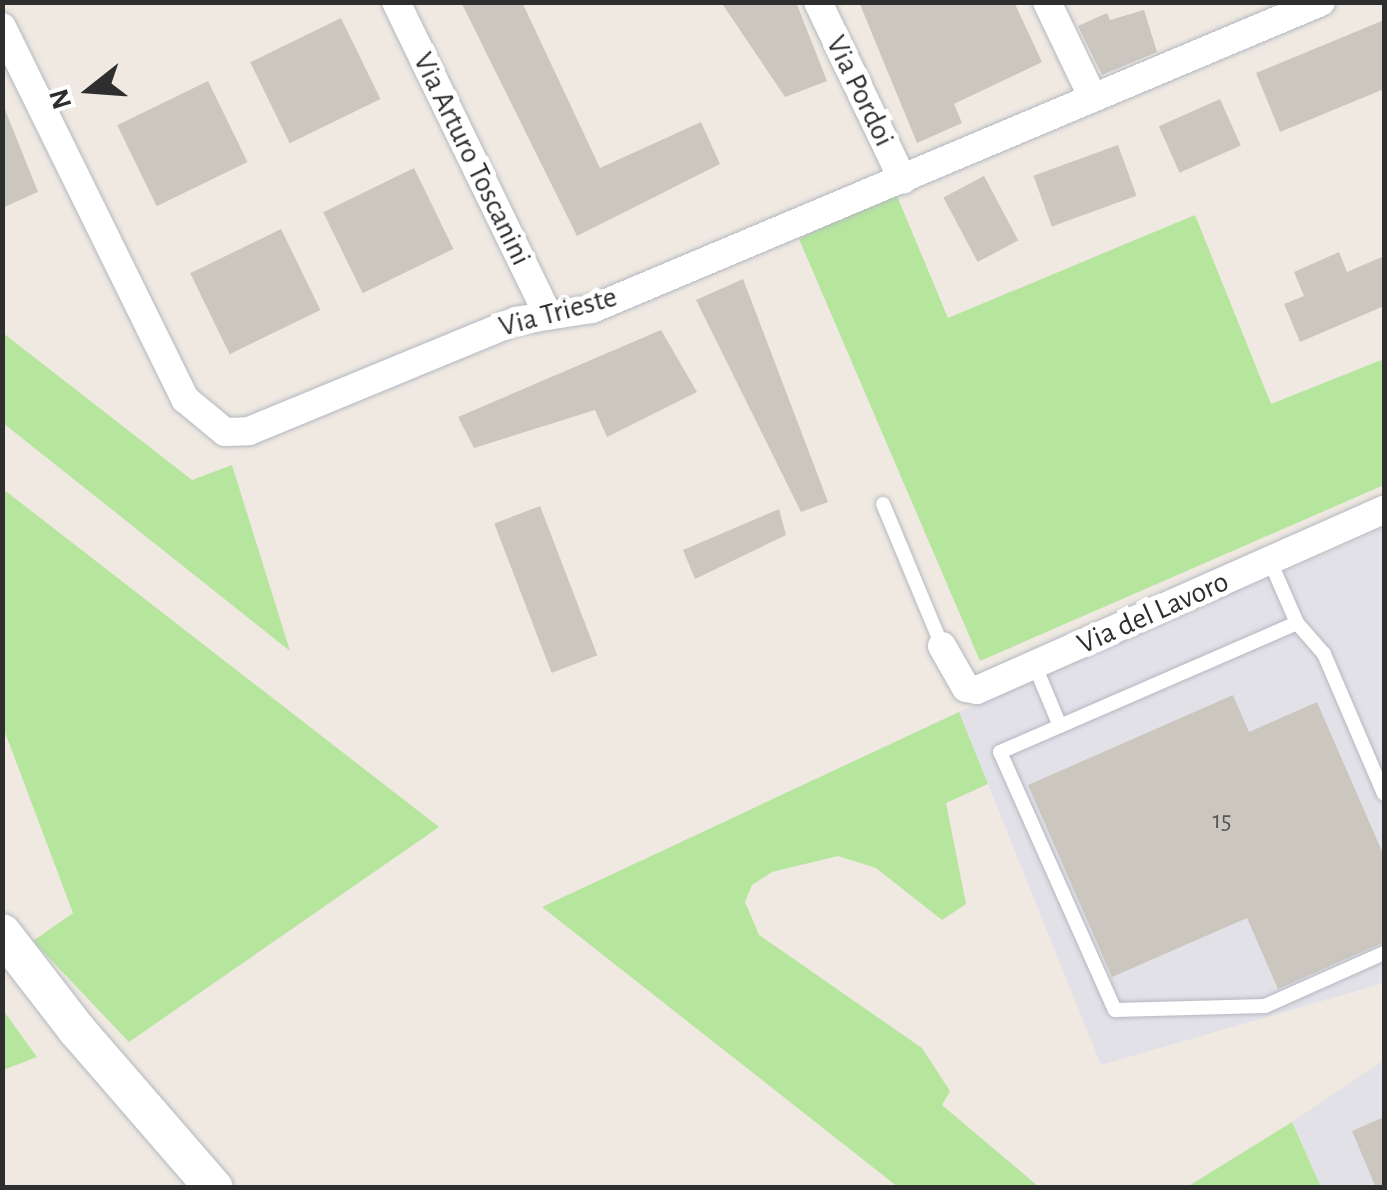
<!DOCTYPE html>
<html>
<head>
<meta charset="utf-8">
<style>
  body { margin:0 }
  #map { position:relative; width:1387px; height:1190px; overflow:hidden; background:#efe9e1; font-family:"Alegreya Sans",sans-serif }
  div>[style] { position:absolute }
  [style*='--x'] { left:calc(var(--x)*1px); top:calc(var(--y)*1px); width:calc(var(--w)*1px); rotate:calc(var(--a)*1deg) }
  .industrial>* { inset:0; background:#e3e1e8 }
  .green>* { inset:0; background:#b6e59e }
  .building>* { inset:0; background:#cbc7bf; transform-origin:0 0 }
  .roads { filter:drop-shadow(0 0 2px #b4b7c1) drop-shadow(0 0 2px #b4b7c1) }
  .service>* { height:14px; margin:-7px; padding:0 7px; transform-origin:7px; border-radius:7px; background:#fff }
  .minor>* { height:28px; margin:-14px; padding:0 14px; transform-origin:14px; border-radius:14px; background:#fff }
  .secondary>* { height:38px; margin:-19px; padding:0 19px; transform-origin:19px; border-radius:19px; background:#fff }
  span { translate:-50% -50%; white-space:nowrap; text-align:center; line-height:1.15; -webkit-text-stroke:10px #fff; paint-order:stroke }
  .number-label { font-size:25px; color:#555452 }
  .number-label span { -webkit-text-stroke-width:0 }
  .street-label { font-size:30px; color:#2e2e2e }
  .frame { position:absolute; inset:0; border:5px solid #2e2e2e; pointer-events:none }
  .north { position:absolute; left:40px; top:40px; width:100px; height:100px; -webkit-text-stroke:8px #fff; paint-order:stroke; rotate:253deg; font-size:28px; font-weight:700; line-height:40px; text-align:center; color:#2e2e2e }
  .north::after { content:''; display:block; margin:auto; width:35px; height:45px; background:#2e2e2e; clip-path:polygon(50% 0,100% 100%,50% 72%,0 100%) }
</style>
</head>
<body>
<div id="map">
  <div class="industrial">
    <div style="clip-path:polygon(1384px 528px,1384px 983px,1101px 1065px,959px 712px)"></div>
    <div style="clip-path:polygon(1384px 1060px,1384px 1187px,1321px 1187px,1292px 1122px)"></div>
  </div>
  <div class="green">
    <div style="clip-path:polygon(895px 191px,948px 318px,1195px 215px,1271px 404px,1384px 359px,1384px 485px,980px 661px,799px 239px)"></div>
    <div style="clip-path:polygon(3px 333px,192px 480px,232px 465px,290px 651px,3px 423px)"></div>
    <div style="clip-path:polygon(3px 489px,439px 827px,129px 1042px,33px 941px,73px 913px,3px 727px)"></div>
    <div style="clip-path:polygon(959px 712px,988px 784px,946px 803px,966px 904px,942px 920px,876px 868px,838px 856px,772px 872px,752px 885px,745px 902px,759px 935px,922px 1048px,950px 1091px,942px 1105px,1039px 1187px,898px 1187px,542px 907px)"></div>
    <div style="clip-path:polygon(3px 1010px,37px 1057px,3px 1070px,2px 1070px)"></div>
    <div style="clip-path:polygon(1292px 1122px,1321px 1187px,1187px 1187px)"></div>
  </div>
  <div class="building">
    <div style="clip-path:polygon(461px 2px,522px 2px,600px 168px,701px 122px,720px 164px,577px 236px)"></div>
    <div style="clip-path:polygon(721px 2px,796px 2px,827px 81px,785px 97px)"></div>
    <div style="clip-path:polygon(859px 2px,1014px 2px,1042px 62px,954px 104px,962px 123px,917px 143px)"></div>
    <div style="clip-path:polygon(1144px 10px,1157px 52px,1102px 75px,1078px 26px,1107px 13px,1110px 20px)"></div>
    <div style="left:341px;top:18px;width:90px;height:101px;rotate:64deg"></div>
    <div style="clip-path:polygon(1384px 20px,1384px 89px,1280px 132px,1256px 73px)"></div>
    <div style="left:208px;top:81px;width:90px;height:101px;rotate:64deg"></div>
    <div style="left:1220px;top:99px;width:51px;height:67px;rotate:66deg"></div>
    <div style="clip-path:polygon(4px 107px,38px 192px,2px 208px,2px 108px)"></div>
    <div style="left:1118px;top:145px;width:54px;height:90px;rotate:70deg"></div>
    <div style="left:414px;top:168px;width:90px;height:101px;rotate:64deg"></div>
    <div style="left:984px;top:176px;width:73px;height:46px;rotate:62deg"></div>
    <div style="left:281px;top:229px;width:90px;height:101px;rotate:64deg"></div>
    <div style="clip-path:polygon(1339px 252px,1347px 272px,1384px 256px,1384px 306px,1300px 342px,1284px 304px,1304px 296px,1294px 272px)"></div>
    <div style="clip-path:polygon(743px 279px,828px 502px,801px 512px,696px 300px)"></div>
    <div style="clip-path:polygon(661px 330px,697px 392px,607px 437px,595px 410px,474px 448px,458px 417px)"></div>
    <div style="left:540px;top:506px;width:160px;height:49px;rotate:69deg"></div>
    <div style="clip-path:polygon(779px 509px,786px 535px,695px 579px,683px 550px)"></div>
    <div style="clip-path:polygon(1233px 695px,1249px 732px,1317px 702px,1384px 856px,1384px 942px,1278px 989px,1247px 918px,1112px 977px,1028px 785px)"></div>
    <div style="clip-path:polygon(1384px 1117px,1384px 1188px,1376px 1188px,1352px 1131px)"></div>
  </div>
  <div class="roads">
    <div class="service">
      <div style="--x:883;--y:504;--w:154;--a:67.4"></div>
      <div style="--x:1270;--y:561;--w:68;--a:66.5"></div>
      <div style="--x:1297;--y:623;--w:41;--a:48.9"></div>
      <div style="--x:1324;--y:654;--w:152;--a:66.8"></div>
      <div style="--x:1297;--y:623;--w:324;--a:156.5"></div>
      <div style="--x:1000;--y:752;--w:282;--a:66"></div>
      <div style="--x:1115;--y:1010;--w:150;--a:-1.5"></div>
      <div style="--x:1265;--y:1006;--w:130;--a:-24"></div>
      <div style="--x:1035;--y:666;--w:65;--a:67.4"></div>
    </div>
    <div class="minor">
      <div style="--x:396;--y:2;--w:348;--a:64.1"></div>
      <div style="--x:818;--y:2;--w:197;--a:64.5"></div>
      <div style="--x:1047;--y:2;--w:104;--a:64.4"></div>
      <div style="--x:2;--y:27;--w:415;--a:63.8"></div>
      <div style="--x:185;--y:399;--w:52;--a:39.5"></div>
      <div style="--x:225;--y:432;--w:24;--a:-2"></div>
      <div style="--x:249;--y:431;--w:289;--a:-22.4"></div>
      <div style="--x:516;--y:321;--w:77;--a:-9"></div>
      <div style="--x:592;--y:309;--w:791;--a:-22.84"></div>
      <div style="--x:942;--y:646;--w:48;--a:60.3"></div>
      <div style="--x:966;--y:688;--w:11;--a:10"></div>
      <div style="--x:977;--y:690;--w:445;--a:-23.9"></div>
    </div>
    <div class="secondary">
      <div style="--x:2;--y:933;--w:123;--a:52.3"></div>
      <div style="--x:77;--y:1030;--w:209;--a:49.1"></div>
    </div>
  </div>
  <div class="number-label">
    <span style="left:1222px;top:821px">15</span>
  </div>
  <div class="street-label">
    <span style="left:860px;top:91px;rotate:64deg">Via Pordoi</span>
    <span style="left:472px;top:159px;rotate:64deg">Via Arturo Toscanini</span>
    <span style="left:558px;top:312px;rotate:-15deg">Via Trieste</span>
    <span style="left:1153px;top:613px;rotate:-24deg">Via del Lavoro</span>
  </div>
  <div class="frame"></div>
  <div class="north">N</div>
</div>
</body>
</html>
